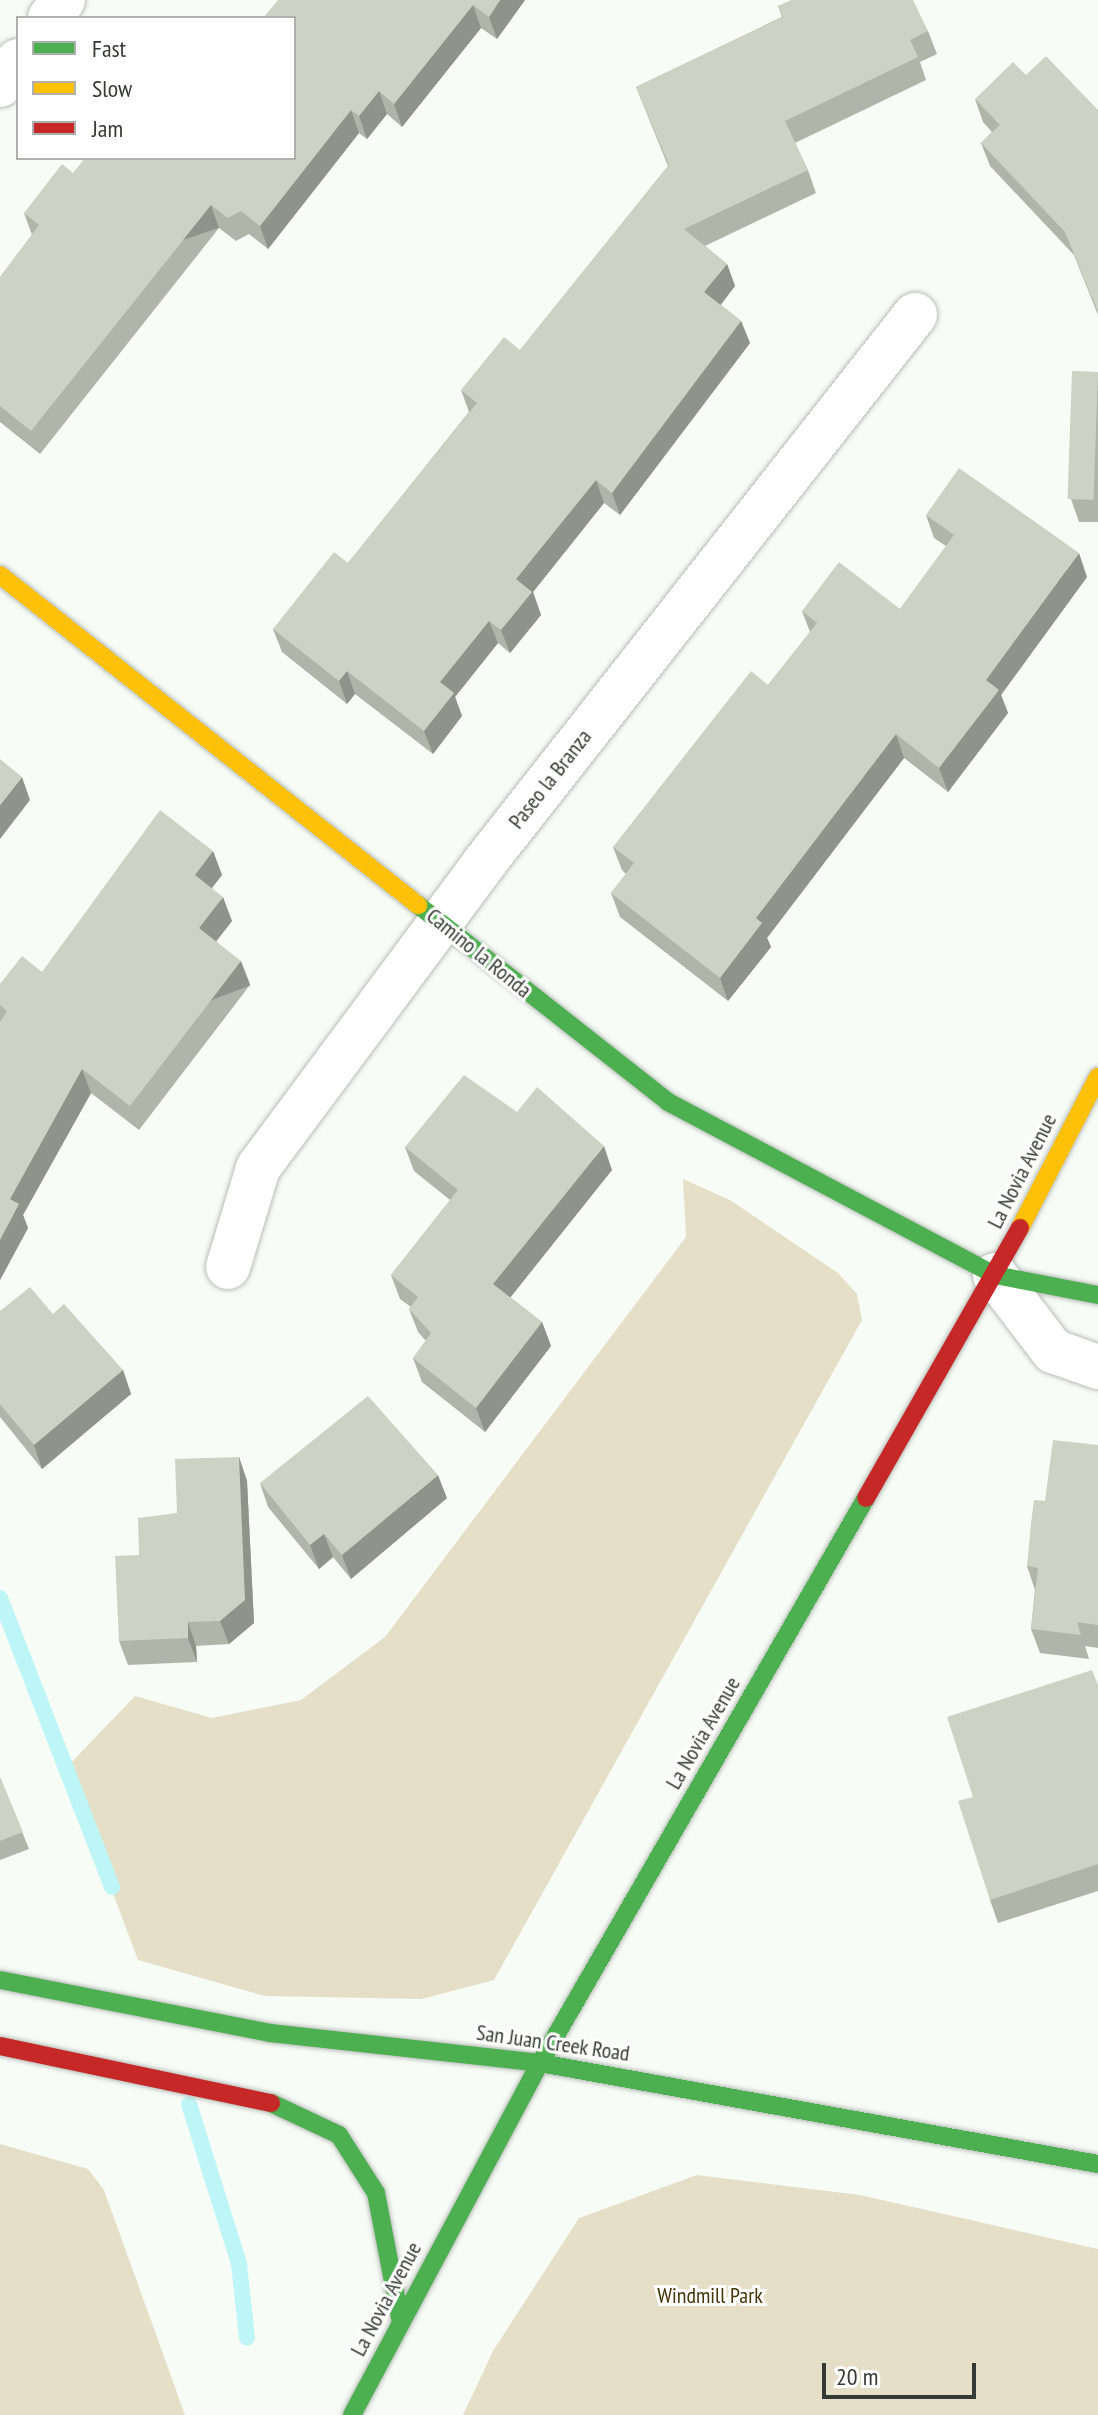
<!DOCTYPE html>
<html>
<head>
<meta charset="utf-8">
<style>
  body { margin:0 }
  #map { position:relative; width:1098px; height:2415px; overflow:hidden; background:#f7fcf7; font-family:"PT Sans Narrow",sans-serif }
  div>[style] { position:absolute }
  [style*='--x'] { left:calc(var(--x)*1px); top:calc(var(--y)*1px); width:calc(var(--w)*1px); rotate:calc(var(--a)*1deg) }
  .green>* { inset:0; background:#e6dfc7 }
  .stream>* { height:16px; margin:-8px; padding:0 8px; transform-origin:8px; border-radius:8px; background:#bef5f6 }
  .roads { filter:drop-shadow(0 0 2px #b9bdb8) drop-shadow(0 0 2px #b9bdb8) }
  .street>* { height:44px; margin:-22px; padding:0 22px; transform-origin:22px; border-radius:22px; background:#fefffe }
  .fast>* { height:18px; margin:-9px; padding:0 9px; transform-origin:9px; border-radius:9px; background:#4caf50 }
  .slow>* { height:18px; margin:-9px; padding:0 9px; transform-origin:9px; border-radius:9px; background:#ffc107 }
  .jam>* { height:18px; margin:-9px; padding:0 9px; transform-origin:9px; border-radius:9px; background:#c62828 }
  .wall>* { inset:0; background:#b1b5a9 }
  .shaded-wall>* { inset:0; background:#909389; transform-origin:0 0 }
  .building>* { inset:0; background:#ced2c4; transform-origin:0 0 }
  span { translate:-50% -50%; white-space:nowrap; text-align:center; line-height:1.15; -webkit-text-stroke:6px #fff; paint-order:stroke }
  .street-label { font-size:22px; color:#353a34 }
  .park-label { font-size:22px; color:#453408 }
  .legend { position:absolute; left:16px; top:16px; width:280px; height:144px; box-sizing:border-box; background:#fff; border:2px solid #aeb0ae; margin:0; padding:10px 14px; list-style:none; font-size:24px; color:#353a34 }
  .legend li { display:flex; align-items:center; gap:16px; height:40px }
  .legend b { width:40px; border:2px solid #aeb0ae }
  .scale { position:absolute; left:822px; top:2363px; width:154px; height:36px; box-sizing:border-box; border:4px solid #353a34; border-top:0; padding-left:10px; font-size:24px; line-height:28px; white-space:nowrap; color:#353a34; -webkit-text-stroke:6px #fff; paint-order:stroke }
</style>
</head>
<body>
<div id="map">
  <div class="green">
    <div style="clip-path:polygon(683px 1179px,730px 1200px,838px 1273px,857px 1294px,862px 1320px,494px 1980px,422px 1999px,265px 1996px,138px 1960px,66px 1768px,135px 1696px,212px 1718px,301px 1700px,385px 1637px,686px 1237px)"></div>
    <div style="clip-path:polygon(0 2144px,88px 2169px,104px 2190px,185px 2415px,0 2415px)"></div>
    <div style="clip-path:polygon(697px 2175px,860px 2195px,1098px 2249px,1098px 2415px,463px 2415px,493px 2351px,579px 2218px)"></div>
  </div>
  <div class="stream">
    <div style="--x:0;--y:1598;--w:310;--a:68.8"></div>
    <div style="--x:189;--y:2104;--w:168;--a:72.6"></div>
    <div style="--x:239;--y:2264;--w:74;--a:83.8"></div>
  </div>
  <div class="roads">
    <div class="street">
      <div style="--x:50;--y:18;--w:22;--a:-54"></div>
      <div style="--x:0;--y:85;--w:30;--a:-53"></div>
      <div style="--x:228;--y:1267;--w:103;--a:-73.1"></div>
      <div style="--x:258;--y:1168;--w:381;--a:-53.4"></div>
      <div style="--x:485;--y:862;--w:696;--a:-51.83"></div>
      <div style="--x:995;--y:1275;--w:96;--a:52.7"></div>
      <div style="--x:1053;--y:1351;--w:48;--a:19.6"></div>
    </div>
    <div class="fast">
      <div style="--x:418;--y:905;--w:318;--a:38.2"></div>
      <div style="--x:668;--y:1102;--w:370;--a:27.9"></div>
      <div style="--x:995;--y:1275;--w:105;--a:11"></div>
      <div style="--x:0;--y:1980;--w:275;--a:11.1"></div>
      <div style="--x:270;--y:2033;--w:272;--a:6.3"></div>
      <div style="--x:540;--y:2063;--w:567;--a:10.26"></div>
      <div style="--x:271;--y:2103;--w:75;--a:25.2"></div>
      <div style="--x:339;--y:2135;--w:69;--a:57.5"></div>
      <div style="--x:376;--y:2193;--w:132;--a:79.1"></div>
      <div style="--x:352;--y:2415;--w:399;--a:-61.9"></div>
      <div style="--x:540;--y:2063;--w:652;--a:-60.02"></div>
    </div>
    <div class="slow">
      <div style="--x:0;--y:575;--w:533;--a:38.29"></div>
      <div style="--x:1020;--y:1228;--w:170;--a:-62.7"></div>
    </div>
    <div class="jam">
      <div style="--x:866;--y:1498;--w:311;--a:-60.3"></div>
      <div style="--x:0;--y:2046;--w:277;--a:11.9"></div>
    </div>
  </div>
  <div class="wall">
    <div style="clip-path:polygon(525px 0,497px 39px,481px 28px,402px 127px,387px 114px,367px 139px,359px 133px,268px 249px,249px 234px,236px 241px,219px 228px,40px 454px,0 422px,0 277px,32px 235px,24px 213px,73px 173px,294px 158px,294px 18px)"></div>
    <div style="clip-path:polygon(778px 6px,928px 31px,937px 54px,920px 62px,926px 80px,795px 143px,808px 170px,816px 193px,705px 246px,727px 264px,735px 286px,721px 305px,741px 321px,750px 343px,620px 515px,604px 503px,533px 592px,541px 615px,510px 653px,498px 643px,455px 697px,462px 716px,433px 754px,355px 694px,347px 704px,282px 652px,273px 629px,348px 563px,469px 412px,461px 390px,520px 350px,668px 166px,636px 87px,782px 17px)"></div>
    <div style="clip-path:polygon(1026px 75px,1098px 110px,1098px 315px,1074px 255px,990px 166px,981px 143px,992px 132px,983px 122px,975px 99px)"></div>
    <div style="clip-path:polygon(1098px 372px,1098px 522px,1079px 522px,1071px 499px)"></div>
    <div style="clip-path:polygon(926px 515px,1087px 577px,1001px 695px,1008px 713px,948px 792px,904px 758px,767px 938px,771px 947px,728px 1001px,620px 917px,611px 893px,626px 874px,622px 870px,613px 847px,768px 685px,810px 632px,802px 611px,900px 609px,946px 546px,934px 538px)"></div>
    <div style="clip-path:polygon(213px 851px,222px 875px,212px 888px,232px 921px,216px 941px,250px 985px,139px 1130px,91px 1093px,23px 1215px,28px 1228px,0 1280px,0 984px,42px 972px)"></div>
    <div style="clip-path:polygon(517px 1112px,612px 1170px,510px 1297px,542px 1322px,551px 1346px,485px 1432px,422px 1382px,413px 1358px,426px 1341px,418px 1332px,409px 1309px,411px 1307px,400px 1299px,391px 1275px,450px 1200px,414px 1171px,405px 1147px)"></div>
    <div style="clip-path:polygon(0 1311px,53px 1314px,123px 1370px,131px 1394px,42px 1469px,0 1417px)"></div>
    <div style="clip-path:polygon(1098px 1445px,1098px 1648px,1085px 1646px,1089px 1659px,1040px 1653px,1031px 1629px,1035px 1590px,1027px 1566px,1045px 1501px)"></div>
    <div style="clip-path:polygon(239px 1457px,247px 1481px,254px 1623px,229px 1644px,196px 1646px,197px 1662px,128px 1665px,119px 1641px,139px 1555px,177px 1513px)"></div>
    <div style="clip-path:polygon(260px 1483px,447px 1498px,351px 1579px,333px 1557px,319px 1569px,268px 1507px)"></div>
    <div style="clip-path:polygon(1098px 1685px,1098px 1891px,998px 1923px,990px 1900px,973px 1797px)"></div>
    <div style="clip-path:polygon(0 1777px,29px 1849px,0 1860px)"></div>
  </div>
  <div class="shaded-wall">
    <div style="clip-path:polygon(500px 0,525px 0,497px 39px,489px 17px)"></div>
    <div style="clip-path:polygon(473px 5px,481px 28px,402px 127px,394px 104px)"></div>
    <div style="clip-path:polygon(379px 91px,387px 114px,367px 139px,359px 116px)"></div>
    <div style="clip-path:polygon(351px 110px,359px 133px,268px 249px,260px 226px)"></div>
    <div style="left:211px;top:205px;width:24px;height:289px;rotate:71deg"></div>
    <div style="clip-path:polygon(727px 264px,735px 286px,712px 315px,704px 292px)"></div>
    <div style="clip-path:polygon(741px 321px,750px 343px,620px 515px,612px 493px)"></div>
    <div style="clip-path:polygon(596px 480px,604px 503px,533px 592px,541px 615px,510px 653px,501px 630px,516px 579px)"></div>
    <div style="clip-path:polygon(1079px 553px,1087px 577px,1001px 695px,1008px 713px,948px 792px,939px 768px,986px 680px)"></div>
    <div style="clip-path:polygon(489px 621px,498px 643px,455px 697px,462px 716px,433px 754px,424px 731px,440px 682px)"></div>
    <div style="clip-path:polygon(347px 671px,355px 694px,347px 704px,339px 681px)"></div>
    <div style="clip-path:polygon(896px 734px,904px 758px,767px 938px,771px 947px,728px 1001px,720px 978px,756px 918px)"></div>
    <div style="clip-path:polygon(22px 777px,30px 800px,0 839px,0 805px)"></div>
    <div style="clip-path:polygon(213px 851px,222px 875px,204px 898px,195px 875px)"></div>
    <div style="clip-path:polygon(223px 897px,232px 921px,208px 952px,199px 928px)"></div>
    <div style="left:241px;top:961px;width:26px;height:183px;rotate:69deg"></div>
    <div style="clip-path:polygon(82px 1069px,91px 1093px,23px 1215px,28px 1228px,0 1280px,0 1240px,10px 1199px)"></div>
    <div style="clip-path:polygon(604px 1146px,612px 1170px,502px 1308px,493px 1284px)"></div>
    <div style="clip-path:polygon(542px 1322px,551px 1346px,485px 1432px,476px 1408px)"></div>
    <div style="clip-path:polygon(123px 1370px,131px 1394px,42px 1469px,34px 1445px)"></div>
    <div style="clip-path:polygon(239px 1457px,247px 1481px,254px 1623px,229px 1644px,220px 1621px)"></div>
    <div style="clip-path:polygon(438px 1475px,447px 1498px,351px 1579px,342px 1555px)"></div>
    <div style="clip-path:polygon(324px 1534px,333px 1557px,319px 1569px,310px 1545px)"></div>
    <div style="clip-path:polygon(188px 1622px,196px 1646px,197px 1662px,188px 1638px)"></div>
  </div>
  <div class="building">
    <div style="clip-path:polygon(278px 0,500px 0,489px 17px,473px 5px,394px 104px,379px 91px,359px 116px,351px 110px,260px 226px,241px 211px,228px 218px,211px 205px,31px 431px,0 406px,0 277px,39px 225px,24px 213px,62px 164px,73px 173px,85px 158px,294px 158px,294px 18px,263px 18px)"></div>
    <div style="clip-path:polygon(791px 0,913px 0,928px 31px,910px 40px,918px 57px,785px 121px,808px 170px,684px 229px,727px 264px,704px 292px,741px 321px,612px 493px,596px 480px,516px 579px,532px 592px,501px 630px,489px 621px,440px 682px,454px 693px,424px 731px,347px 671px,339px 681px,273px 629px,334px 552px,348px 563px,477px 403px,461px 390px,504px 337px,520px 350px,669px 165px,636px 87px,783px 17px,778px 6px)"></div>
    <div style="clip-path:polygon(1046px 56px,1098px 110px,1098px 312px,1065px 232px,981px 143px,1000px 125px,975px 99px,1013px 62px,1026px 75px)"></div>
    <div style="left:1072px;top:371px;width:26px;height:128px;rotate:2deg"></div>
    <div style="clip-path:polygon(959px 468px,1079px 553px,986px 680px,999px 690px,939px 768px,896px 734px,756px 918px,762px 923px,720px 978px,611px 893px,634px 863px,613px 847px,751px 671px,768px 685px,817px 623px,802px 611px,839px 562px,900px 609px,954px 535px,926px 515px)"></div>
    <div style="clip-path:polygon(0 759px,22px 777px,0 805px)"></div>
    <div style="clip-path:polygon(160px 810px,213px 851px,195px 875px,223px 897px,199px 928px,241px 961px,130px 1106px,82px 1069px,10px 1199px,19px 1204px,0 1240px,0 1022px,7px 1011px,0 1005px,0 984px,22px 956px,42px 972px)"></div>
    <div style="clip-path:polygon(464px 1075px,517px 1112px,537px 1087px,604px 1146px,493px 1284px,542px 1322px,476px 1408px,413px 1358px,431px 1333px,409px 1309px,418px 1297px,391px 1275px,458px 1190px,405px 1147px)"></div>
    <div style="clip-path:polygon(30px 1287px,53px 1314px,64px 1304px,123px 1370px,34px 1445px,0 1404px,0 1311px)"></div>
    <div style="clip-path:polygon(368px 1396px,438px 1475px,342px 1555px,324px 1534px,310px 1545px,260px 1483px)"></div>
    <div style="clip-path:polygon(1053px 1440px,1098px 1445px,1098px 1625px,1077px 1622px,1081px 1635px,1031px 1629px,1038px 1568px,1027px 1566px,1031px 1523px,1034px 1500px,1045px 1501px)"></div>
    <div style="clip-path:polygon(239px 1457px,245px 1600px,220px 1621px,188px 1622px,188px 1638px,119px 1641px,115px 1556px,139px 1555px,138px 1518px,177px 1513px,175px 1459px)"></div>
    <div style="clip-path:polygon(1092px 1670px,1098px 1685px,1098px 1864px,990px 1900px,958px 1801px,973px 1797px,947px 1717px)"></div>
    <div style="clip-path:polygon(0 1777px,23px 1832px,0 1841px)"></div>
  </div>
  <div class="street-label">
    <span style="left:550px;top:779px;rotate:-52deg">Paseo la Branza</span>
    <span style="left:479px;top:953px;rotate:39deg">Camino la Ronda</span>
    <span style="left:1022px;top:1171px;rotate:-63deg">La Novia Avenue</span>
    <span style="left:703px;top:1733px;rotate:-60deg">La Novia Avenue</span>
    <span style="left:553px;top:2043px;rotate:8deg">San Juan Creek Road</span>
    <span style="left:386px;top:2299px;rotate:-62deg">La Novia Avenue</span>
  </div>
  <div class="park-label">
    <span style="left:710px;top:2296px">Windmill Park</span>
  </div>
  <ul class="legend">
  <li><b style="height:10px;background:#4caf50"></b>Fast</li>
  <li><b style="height:10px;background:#ffc107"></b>Slow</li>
  <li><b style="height:10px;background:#c62828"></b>Jam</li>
  </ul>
  <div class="scale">20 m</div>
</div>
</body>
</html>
